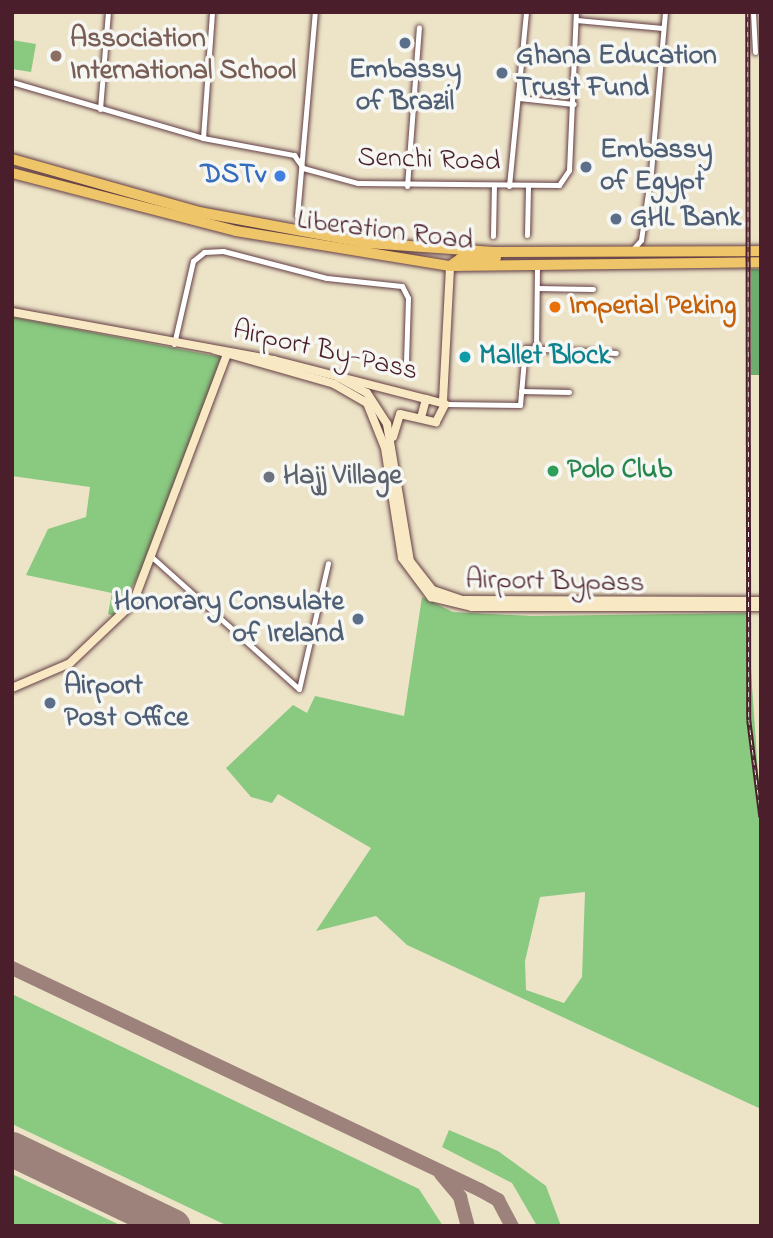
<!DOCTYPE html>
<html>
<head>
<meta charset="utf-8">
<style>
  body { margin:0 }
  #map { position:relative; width:773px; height:1238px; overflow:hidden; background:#ede4c8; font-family:"Indie Flower",sans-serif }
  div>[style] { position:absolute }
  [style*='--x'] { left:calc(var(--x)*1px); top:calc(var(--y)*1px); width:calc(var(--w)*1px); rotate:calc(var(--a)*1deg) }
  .green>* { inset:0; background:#89c980 }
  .forest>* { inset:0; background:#6ead6e; transform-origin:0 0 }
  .taxiway>* { height:14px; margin:-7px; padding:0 7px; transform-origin:7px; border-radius:7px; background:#9c827a }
  .runway>* { height:35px; margin:-17.5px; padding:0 17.5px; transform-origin:17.5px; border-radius:17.5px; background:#9c827a }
  .roads { filter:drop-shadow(0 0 2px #623d43) drop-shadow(0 0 2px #623d43) }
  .street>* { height:5px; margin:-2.5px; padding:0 2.5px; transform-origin:2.5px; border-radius:2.5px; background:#fff }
  .secondary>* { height:8px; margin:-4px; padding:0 4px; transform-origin:4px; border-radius:4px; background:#f8e8c3 }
  .highway>* { height:10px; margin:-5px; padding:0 5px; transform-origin:5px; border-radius:5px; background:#eec569 }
  .rail>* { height:4.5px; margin-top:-2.25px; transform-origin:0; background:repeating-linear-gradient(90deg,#f6f6f2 0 5px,#4a1f2b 0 10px); box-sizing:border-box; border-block:2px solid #4a1f2b }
  .dots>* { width:19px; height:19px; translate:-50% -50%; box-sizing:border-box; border:4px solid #f6f6f2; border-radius:50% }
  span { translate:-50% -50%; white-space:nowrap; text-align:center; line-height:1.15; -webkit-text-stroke:7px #f6f6f2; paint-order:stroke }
  .education-label { font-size:28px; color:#785e54; font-weight:700 }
  .left { translate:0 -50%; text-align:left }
  .service-label { font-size:28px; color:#4e5e75; font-weight:700 }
  .right { translate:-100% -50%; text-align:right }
  .street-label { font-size:28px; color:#4a1f2b }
  .shop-label { font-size:28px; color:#366cbe; font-weight:700 }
  .food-label { font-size:28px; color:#c56008; font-weight:700 }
  .culture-label { font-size:28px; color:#0d838f; font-weight:700 }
  .leisure-label { font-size:28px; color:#27864d; font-weight:700 }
  .worship-label { font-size:28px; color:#5b616d; font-weight:700 }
  .frame { position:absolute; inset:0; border:14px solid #4a1f2b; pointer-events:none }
</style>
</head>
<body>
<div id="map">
  <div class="green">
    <div style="clip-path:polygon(12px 40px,36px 44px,31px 72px,12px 69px)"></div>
    <div style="clip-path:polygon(12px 317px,221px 357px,164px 528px,116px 617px,108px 614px,112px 593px,26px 575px,48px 529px,86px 517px,90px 487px,12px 476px)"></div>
    <div style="clip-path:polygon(evenodd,422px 597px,453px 612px,532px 616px,747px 613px,761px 815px,761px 1109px,407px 945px,376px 916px,316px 931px,371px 848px,278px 794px,272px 803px,251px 797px,226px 768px,293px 705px,307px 713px,315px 696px,404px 716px,422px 597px,585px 892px,582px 977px,564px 1003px,526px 990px,525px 961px,540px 897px,585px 892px)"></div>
    <div style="clip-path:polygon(12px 994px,419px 1189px,443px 1226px,228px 1226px,12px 1124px)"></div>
    <div style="clip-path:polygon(449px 1130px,498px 1151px,546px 1186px,561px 1226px,537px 1226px,512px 1183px,442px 1147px)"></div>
    <div style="clip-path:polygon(12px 1174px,122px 1226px,12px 1226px)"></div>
  </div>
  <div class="forest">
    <div style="left:751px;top:269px;width:10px;height:106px"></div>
  </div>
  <div class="taxiway">
    <div style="--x:12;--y:968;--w:518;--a:25.38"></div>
    <div style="--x:480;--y:1190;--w:21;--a:29"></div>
    <div style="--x:498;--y:1200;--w:30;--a:62"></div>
    <div style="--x:441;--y:1174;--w:30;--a:50"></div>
    <div style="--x:460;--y:1197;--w:30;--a:75"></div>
  </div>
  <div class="runway">
    <div style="--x:12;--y:1149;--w:178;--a:25.6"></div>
  </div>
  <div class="roads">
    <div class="street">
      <div style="--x:753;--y:12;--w:40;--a:87.1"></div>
      <div style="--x:576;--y:20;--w:87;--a:5.3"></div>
      <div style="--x:12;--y:82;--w:199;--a:16.3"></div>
      <div style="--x:203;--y:138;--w:93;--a:10.6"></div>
      <div style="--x:294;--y:155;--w:16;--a:55"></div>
      <div style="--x:303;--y:168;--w:57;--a:15.3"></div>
      <div style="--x:358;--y:183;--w:201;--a:0.6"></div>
      <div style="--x:559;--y:185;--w:18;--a:-56"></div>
      <div style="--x:569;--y:170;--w:158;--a:-87.5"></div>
      <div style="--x:519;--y:98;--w:55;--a:6.2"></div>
      <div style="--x:100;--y:109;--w:97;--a:-85.3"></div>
      <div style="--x:203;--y:138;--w:126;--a:-85.9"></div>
      <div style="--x:407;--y:186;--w:159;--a:-85.7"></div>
      <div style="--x:509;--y:186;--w:175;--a:-84.4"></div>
      <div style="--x:297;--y:216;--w:205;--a:-85"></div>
      <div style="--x:527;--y:235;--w:49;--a:-88.8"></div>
      <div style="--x:493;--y:236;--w:50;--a:-88.9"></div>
      <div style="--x:633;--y:249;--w:12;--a:-48"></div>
      <div style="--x:641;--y:240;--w:69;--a:-81.6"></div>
      <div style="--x:651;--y:172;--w:161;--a:-85"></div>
      <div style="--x:537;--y:288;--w:56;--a:1"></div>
      <div style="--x:174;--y:344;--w:85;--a:-77.1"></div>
      <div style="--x:193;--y:261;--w:14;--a:-39"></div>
      <div style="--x:204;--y:252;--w:19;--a:-3"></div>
      <div style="--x:223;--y:251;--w:107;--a:14.6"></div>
      <div style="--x:327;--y:278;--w:75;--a:6.1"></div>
      <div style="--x:402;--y:286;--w:13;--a:63"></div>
      <div style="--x:408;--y:298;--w:65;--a:91.8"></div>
      <div style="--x:536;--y:349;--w:80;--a:-89.3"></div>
      <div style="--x:521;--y:391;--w:48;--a:1.2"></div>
      <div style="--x:445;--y:404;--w:75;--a:0.8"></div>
      <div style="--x:520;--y:405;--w:57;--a:-85"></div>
      <div style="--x:525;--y:348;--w:91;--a:3.1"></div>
      <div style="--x:153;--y:558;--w:196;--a:41.9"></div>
      <div style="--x:299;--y:689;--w:129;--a:-77"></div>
    </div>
    <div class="secondary">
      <div style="--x:12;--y:312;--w:266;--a:10.4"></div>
      <div style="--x:274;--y:360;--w:157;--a:14.4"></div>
      <div style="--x:215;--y:350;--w:124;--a:15.9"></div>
      <div style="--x:334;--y:384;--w:38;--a:30"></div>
      <div style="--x:367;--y:403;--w:48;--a:68.2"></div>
      <div style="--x:385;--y:448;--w:111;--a:81.2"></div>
      <div style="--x:402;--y:558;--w:49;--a:53.4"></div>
      <div style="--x:431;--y:597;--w:42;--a:13.7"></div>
      <div style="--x:472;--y:607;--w:289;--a:0"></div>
      <div style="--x:338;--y:377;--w:33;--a:29"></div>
      <div style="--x:367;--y:393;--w:37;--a:57"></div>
      <div style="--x:387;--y:424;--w:139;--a:80.5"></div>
      <div style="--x:410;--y:561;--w:37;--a:52"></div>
      <div style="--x:433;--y:590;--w:31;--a:19"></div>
      <div style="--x:462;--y:600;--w:299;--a:0.2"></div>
      <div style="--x:443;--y:401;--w:135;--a:-87"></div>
      <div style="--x:393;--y:437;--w:24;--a:-73"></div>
      <div style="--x:400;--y:414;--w:37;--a:13"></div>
      <div style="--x:436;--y:422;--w:20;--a:-63"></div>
      <div style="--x:445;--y:404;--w:20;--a:-165"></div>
      <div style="--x:426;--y:399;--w:16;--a:105"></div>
      <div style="--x:12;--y:688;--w:63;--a:-23.3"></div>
      <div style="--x:70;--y:663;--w:87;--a:-43.6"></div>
      <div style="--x:133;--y:603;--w:266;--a:-69.3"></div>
    </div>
    <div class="highway">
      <div style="--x:12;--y:159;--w:194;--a:15.8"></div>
      <div style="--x:199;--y:212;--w:171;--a:10.5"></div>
      <div style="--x:367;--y:243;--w:127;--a:4.1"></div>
      <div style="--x:494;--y:252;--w:267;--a:-0.2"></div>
      <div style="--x:12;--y:173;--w:231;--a:14.5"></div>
      <div style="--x:236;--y:231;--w:217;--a:9.3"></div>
      <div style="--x:450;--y:266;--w:311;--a:-0.7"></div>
      <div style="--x:450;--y:266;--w:12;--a:-35"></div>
      <div style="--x:460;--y:259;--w:36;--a:-2"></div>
    </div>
  </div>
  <div class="rail">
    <div style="--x:748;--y:12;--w:708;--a:89.92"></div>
    <div style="--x:749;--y:720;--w:98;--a:82.9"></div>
  </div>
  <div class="dots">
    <div style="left:405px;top:43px;background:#5c6f8a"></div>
    <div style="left:56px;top:56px;background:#8d6e63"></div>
    <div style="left:502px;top:73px;background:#5c6f8a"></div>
    <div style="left:586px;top:167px;background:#5c6f8a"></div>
    <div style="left:280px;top:176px;background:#3f7fe0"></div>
    <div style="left:616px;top:219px;background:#5c6f8a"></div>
    <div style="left:555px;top:307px;background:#e8710a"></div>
    <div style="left:465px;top:357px;background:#0f9aa8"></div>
    <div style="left:553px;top:471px;background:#2e9e5b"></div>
    <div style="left:269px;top:477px;background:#6b7280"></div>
    <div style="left:358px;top:619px;background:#5c6f8a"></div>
    <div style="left:50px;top:703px;background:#5c6f8a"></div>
  </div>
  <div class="education-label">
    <span class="left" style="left:70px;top:56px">Association<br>International School</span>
  </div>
  <div class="service-label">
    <span class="left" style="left:516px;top:73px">Ghana Education<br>Trust Fund</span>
    <span style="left:405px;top:87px">Embassy<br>of Brazil</span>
    <span class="left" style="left:600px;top:167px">Embassy<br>of Egypt</span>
    <span class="left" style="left:630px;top:219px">GHL Bank</span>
    <span class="right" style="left:344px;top:619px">Honorary Consulate<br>of Ireland</span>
    <span class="left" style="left:64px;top:703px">Airport<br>Post Office</span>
  </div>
  <div class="street-label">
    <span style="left:429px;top:161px;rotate:2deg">Senchi Road</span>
    <span style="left:385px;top:232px;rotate:7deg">Liberation Road</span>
    <span style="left:325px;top:352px;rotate:13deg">Airport By-Pass</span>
    <span style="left:555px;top:583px;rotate:1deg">Airport Bypass</span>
  </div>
  <div class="shop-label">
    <span class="right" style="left:266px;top:176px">DSTv</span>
  </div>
  <div class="food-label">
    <span class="left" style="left:569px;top:307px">Imperial Peking</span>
  </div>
  <div class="culture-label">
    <span class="left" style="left:479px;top:357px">Mallet Block</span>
  </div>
  <div class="leisure-label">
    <span class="left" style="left:567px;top:471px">Polo Club</span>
  </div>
  <div class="worship-label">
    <span class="left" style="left:283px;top:477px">Hajj Village</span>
  </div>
  <div class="frame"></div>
</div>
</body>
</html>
